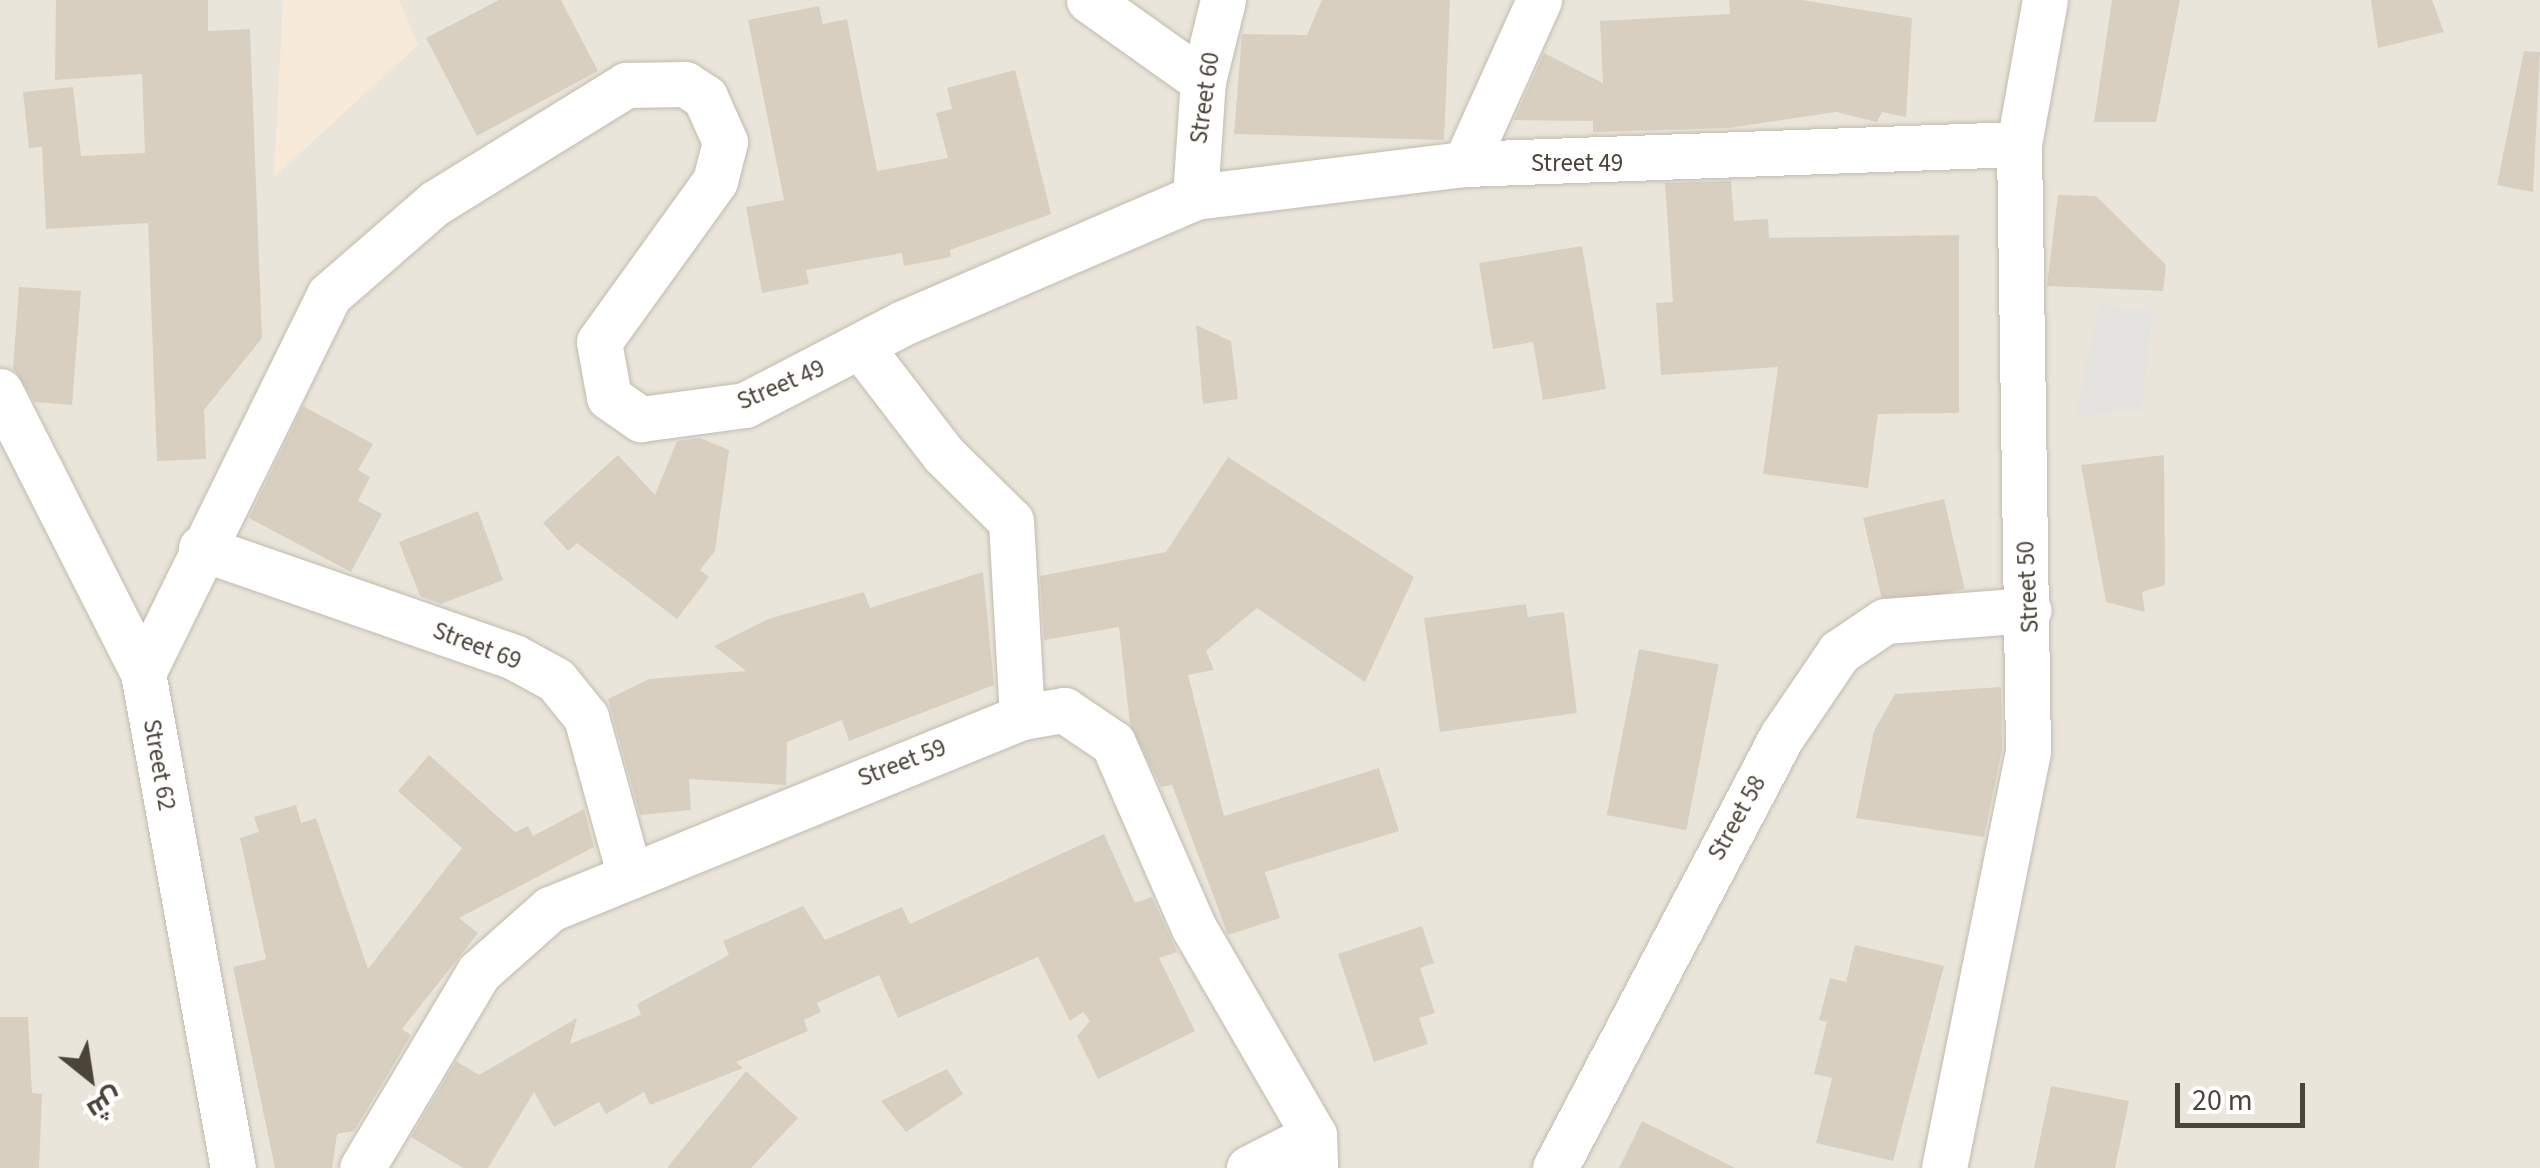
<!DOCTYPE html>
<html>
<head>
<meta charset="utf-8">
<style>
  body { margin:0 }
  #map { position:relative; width:2540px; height:1168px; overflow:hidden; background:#f6f3ec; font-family:"Source Sans 3",Cairo,sans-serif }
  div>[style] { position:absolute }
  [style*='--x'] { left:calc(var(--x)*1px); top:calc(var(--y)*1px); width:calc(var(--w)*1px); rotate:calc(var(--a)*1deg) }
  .residential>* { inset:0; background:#eae5da; transform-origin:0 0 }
  .commercial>* { inset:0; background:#f7ead8 }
  .parking>* { inset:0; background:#e5e3e0 }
  .building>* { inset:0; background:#d8cfc1; transform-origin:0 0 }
  .roads { filter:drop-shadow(0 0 2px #c2bbae) drop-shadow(0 0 2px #c2bbae) }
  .minor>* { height:45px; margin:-22.5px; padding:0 22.5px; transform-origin:22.5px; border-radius:22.5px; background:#fff }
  span { translate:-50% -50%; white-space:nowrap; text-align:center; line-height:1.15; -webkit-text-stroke:10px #fff; paint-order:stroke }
  .street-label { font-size:25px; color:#4b4439 }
  .north { position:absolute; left:40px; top:1028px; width:100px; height:100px; -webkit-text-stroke:8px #fff; paint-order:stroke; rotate:150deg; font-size:28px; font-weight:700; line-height:40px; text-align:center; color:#4b4439 }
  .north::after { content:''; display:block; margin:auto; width:35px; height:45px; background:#4b4439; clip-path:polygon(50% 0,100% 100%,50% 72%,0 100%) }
  .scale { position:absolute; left:2175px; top:1083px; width:130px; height:45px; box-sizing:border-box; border:5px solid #4b4439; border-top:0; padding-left:12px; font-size:30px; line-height:35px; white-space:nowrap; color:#4b4439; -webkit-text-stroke:8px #fff; paint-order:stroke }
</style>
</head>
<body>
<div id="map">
  <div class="residential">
    <div style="left:0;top:0;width:2540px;height:1168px"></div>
  </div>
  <div class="commercial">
    <div style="clip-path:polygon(283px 0,399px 0,418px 45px,274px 177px)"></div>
  </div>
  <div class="parking">
    <div style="clip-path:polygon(2099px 303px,2152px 312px,2142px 410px,2076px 417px)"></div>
  </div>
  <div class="building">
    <div style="clip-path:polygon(56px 0,208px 0,208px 31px,250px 29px,262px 338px,204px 410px,206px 459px,157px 461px,148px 223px,46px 229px,42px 147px,29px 148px,23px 92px,73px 87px,81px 156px,145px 153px,142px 74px,55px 80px)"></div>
    <div style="clip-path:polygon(499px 0,561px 0,598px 71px,477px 136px,426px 38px)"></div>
    <div style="clip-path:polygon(1322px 0,1450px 0,1444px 140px,1234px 134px,1242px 34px,1307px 35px)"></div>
    <div style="clip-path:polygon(1729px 0,1802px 0,1912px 18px,1906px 117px,1882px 112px,1877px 122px,1836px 112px,1728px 128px,1593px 132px,1593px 121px,1514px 120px,1544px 53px,1603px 83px,1600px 21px,1730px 14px)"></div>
    <div style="clip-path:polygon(2112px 0,2180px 0,2156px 122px,2094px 122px)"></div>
    <div style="clip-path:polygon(2371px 0,2432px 0,2444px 32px,2378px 48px)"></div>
    <div style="clip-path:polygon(819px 6px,823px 24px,847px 19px,877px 171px,948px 158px,936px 113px,952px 109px,947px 88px,1015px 70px,1051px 214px,950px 250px,951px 257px,904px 266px,902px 253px,806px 270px,809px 284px,762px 293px,746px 207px,784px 200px,748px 20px)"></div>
    <div style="clip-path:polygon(2524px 51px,2540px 52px,2533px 192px,2497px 185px)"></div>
    <div style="clip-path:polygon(1731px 181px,1734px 221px,1768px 219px,1769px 238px,1959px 235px,1959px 413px,1878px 414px,1868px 488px,1763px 474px,1778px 367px,1661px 375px,1656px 303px,1673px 302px,1665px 183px)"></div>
    <div style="clip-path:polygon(2058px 195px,2096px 196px,2166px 265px,2163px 291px,2047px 286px)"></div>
    <div style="clip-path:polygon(1582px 246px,1606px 389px,1543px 400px,1533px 342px,1493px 349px,1479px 263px)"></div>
    <div style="clip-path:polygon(19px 287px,81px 291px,72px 405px,35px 402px,13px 368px)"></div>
    <div style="clip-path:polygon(1196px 325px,1231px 341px,1238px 399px,1203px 404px)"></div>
    <div style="clip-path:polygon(303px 406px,373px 444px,358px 470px,370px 477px,358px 501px,382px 514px,351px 572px,249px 518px)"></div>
    <div style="clip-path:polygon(700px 438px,729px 450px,715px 551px,700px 570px,709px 577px,677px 619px,577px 543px,568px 551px,543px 523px,618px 455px,655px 495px,677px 441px)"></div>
    <div style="clip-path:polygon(2164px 455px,2165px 585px,2142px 592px,2145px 612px,2106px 602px,2081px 465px)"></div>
    <div style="clip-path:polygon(1228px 457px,1414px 577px,1365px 682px,1257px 608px,1206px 651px,1214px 670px,1188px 675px,1224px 816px,1379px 768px,1399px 831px,1265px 872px,1280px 918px,1228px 935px,1172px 785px,1161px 787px,1130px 724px,1119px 627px,1044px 640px,1040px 576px,1166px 552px)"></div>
    <div style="left:1944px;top:499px;width:92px;height:83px;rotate:77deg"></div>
    <div style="clip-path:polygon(478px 511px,503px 580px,441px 604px,420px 596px,399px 542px)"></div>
    <div style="clip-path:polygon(983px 572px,994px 685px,849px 741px,842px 720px,787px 742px,786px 785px,689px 779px,691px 810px,640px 815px,608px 699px,649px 679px,746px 671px,714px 646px,768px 619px,864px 592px,870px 608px)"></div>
    <div style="clip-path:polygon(1526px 604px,1528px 617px,1564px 612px,1577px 713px,1440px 732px,1424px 618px)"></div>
    <div style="left:1639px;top:649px;width:81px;height:169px;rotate:11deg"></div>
    <div style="clip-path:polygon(2001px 687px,2002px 750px,1984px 837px,1856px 818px,1874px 731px,1895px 694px)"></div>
    <div style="clip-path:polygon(429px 755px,515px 832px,528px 826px,533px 836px,584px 809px,594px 847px,459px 918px,478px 933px,402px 1029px,411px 1035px,354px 1131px,337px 1134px,332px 1168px,275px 1168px,233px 967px,266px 959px,240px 838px,259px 832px,254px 817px,296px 805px,301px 823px,316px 818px,368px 969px,462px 848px,398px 791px)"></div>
    <div style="clip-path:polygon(1104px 834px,1135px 903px,1152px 897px,1177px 952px,1159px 958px,1195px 1031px,1098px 1079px,1077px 1036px,1090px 1021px,1083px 1012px,1070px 1021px,1038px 957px,898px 1018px,879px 975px,817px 1003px,821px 1012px,804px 1020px,808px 1031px,736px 1062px,743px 1068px,650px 1105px,644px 1092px,606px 1114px,599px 1102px,554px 1127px,534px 1092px,488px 1168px,463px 1168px,411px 1137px,456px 1061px,479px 1075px,577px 1018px,570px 1044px,641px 1015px,637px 1004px,729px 955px,723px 941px,803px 906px,825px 940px,902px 907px,910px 924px)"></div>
    <div style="clip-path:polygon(1422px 926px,1434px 963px,1420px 968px,1435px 1013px,1419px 1018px,1428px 1044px,1374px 1062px,1338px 954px)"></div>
    <div style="clip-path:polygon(1855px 945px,1944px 966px,1893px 1161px,1816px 1143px,1832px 1078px,1814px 1074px,1827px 1022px,1819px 1020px,1830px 978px,1846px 982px)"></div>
    <div style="clip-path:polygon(0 1017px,28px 1017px,32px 1093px,42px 1094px,39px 1168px,0 1168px)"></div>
    <div style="clip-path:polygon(947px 1069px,963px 1094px,906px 1132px,881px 1101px)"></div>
    <div style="clip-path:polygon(746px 1071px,798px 1118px,751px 1168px,667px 1168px)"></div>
    <div style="clip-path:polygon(2051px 1086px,2129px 1101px,2115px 1168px,2034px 1168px)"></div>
    <div style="clip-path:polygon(1642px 1121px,1735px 1168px,1619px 1168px)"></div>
  </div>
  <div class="roads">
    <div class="minor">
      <div style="--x:1089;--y:0;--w:140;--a:35.4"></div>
      <div style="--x:1465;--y:164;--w:180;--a:-65.7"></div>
      <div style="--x:1195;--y:197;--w:116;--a:-86.1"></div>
      <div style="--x:1203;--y:81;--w:83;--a:-76.1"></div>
      <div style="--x:861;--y:347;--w:135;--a:52.5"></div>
      <div style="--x:943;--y:454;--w:95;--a:44.6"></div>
      <div style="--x:1011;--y:521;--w:196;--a:86.8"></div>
      <div style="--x:0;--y:391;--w:316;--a:63.1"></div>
      <div style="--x:143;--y:673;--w:503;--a:79.7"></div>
      <div style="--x:201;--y:548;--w:331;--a:19.2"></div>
      <div style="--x:514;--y:657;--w:48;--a:28.7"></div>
      <div style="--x:556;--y:680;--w:48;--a:51"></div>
      <div style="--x:586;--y:717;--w:159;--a:74.6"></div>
      <div style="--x:143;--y:673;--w:421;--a:-63.8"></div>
      <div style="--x:329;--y:295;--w:140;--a:-41"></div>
      <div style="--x:435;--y:203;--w:225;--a:-31.7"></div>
      <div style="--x:626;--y:85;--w:59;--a:-1"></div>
      <div style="--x:685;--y:84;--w:24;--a:33"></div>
      <div style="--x:705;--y:97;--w:49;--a:66"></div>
      <div style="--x:725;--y:142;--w:40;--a:104.4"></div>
      <div style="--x:715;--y:181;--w:198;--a:125.8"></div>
      <div style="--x:599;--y:342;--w:56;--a:79.7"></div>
      <div style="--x:609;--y:397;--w:39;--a:35"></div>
      <div style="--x:641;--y:419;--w:105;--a:-7.7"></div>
      <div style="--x:745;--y:405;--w:178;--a:-27.4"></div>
      <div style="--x:903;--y:323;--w:318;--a:-23.3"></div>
      <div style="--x:1195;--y:197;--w:272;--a:-7"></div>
      <div style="--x:1465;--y:164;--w:554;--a:-2.07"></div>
      <div style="--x:362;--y:1168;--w:228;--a:-59.2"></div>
      <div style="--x:479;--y:972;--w:95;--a:-41.6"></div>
      <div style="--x:550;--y:909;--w:510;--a:-22.14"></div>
      <div style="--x:1022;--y:717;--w:43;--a:-9.5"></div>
      <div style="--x:1064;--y:710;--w:59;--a:34"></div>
      <div style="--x:1113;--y:743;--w:202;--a:66.4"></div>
      <div style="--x:1194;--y:928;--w:239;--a:59.9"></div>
      <div style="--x:1314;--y:1135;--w:33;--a:88"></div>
      <div style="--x:1249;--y:1168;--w:73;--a:-26.9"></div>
      <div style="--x:1555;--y:1168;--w:488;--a:-62.3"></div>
      <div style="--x:1782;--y:736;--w:102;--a:-55.8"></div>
      <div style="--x:1839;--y:652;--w:55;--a:-34"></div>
      <div style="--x:1885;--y:621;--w:144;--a:-4.4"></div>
      <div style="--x:1944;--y:1168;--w:424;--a:-78.6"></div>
      <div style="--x:2028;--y:752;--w:608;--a:-90.85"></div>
      <div style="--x:2019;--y:144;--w:146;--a:-79.8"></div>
    </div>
  </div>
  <div class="street-label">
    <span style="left:1205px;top:98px;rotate:-82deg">Street 60</span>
    <span style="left:1577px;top:163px">Street 49</span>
    <span style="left:781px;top:385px;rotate:-23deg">Street 49</span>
    <span style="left:2028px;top:587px;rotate:-93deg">Street 50</span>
    <span style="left:477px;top:646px;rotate:21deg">Street 69</span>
    <span style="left:902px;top:763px;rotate:-21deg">Street 59</span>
    <span style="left:159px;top:765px;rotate:80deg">Street 62</span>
    <span style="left:1737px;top:818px;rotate:-61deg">Street 58</span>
  </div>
  <div class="north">ش</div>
  <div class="scale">20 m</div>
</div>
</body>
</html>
